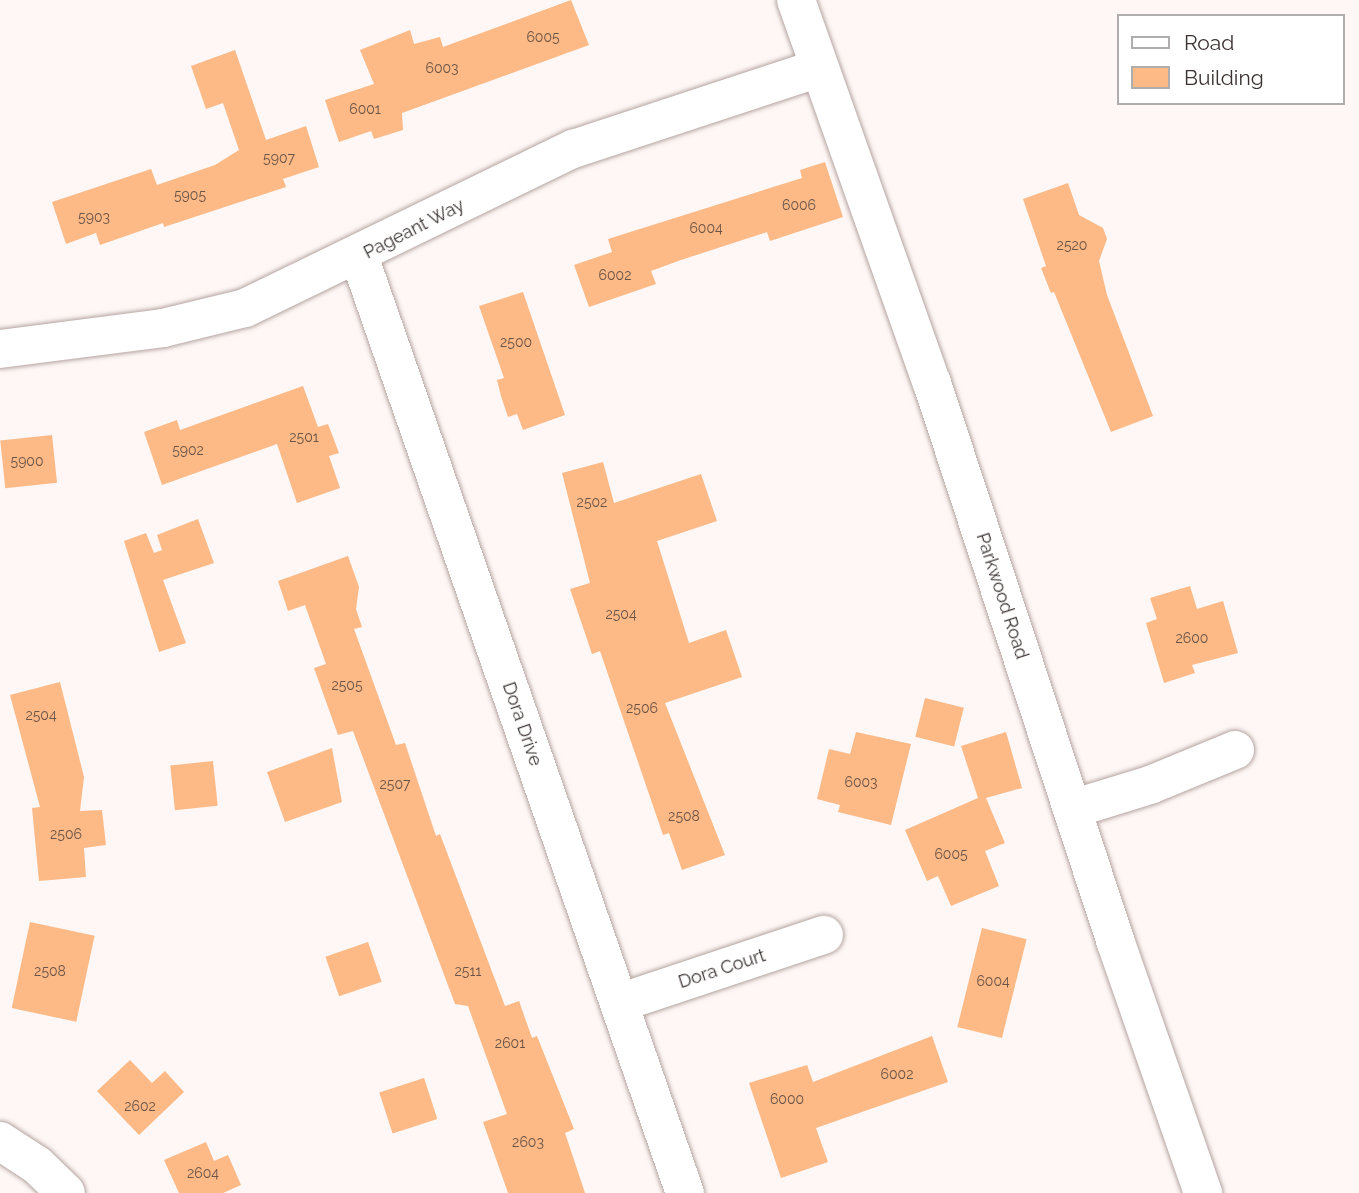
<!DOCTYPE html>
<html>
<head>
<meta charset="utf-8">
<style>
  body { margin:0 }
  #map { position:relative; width:1359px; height:1193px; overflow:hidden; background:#fef7f5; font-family:Raleway,sans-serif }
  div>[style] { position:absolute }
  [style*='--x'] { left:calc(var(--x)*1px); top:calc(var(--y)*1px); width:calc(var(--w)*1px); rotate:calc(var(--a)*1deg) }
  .building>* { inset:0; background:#fdb986; transform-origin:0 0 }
  .roads { filter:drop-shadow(0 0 2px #b4a4a0) drop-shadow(0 0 2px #b4a4a0) }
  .minor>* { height:38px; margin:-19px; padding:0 19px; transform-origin:19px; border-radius:19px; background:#fff }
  span { translate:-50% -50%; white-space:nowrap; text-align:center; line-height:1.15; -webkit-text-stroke:5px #fff; paint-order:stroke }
  .number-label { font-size:14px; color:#6b5446 }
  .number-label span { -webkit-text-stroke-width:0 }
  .street-label { font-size:18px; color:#3a3331 }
  .legend { position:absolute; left:1117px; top:14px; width:228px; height:91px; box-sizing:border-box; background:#fff; border:2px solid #b0adad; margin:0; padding:9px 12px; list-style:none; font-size:21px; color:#3a3331 }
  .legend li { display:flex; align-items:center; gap:14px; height:35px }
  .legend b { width:35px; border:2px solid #b0adad }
</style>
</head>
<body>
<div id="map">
  <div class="building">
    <div style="clip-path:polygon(571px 0,589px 45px,402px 113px,403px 130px,374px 139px,371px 131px,339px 142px,325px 100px,374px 84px,360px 50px,410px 30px,414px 44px,440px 37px,443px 47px)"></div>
    <div style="clip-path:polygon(235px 50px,266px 140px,306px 126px,319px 167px,283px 179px,286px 187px,164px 227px,163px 223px,100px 245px,96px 233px,66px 244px,52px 202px,151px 169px,157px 185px,215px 165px,239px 150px,223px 103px,206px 109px,191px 66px)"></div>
    <div style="clip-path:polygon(825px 162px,843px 217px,770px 241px,767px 232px,681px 260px,651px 271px,656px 284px,589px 307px,574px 265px,612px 252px,608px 239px,802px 178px,800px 170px)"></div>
    <div style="clip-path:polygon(1068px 183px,1079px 215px,1103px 228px,1107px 239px,1099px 261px,1107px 295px,1153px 416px,1111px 432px,1054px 292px,1051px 293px,1041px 268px,1046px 266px,1023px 199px)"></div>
    <div style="clip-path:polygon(523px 292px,565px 415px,523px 430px,517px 414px,508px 417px,501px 396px,497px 380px,504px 378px,479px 306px)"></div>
    <div style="clip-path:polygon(303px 386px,318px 427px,328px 424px,339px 453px,329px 456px,340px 488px,297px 503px,277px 444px,162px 485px,144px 432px,177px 420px,180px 430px)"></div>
    <div style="left:52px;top:435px;width:48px;height:52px;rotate:84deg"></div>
    <div style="clip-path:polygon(603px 462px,614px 503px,701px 474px,717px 521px,657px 541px,689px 643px,726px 630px,742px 677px,665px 703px,725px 855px,682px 870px,669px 833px,663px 835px,600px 651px,592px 654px,570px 589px,590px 583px,562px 473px)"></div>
    <div style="clip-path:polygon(198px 519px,214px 563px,163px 580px,186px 643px,159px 652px,124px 541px,146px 533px,154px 553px,162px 550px,157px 535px)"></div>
    <div style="clip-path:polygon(348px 556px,359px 587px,356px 609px,362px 627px,354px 629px,396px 745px,405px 743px,436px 836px,440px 834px,505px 1006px,519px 1001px,532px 1038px,537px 1036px,574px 1129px,565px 1133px,585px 1193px,508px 1193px,483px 1122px,507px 1114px,468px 1006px,455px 1004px,353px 731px,338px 735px,314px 668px,326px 664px,305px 605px,288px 611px,278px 581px)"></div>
    <div style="clip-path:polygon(1190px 586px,1197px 609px,1223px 601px,1238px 653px,1192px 665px,1195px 673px,1164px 683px,1146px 623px,1157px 619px,1150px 598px)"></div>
    <div style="clip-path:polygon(60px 682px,84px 777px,80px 811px,102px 810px,106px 845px,84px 848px,86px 877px,39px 881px,32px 808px,40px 807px,10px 695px)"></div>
    <div style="left:925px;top:698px;width:40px;height:40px;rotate:14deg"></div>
    <div style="clip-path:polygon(856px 732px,911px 744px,891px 825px,838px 812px,840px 805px,817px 799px,829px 749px,850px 754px)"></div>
    <div style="clip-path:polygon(1006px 732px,1022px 788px,986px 798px,1005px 843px,985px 851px,999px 886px,951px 906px,938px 876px,927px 881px,905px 830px,978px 798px,961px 746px)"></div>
    <div style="clip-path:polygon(332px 748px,342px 802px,285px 822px,267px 772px)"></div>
    <div style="left:213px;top:761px;width:45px;height:43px;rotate:84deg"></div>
    <div style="left:30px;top:922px;width:66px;height:88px;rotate:12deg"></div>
    <div style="left:982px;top:928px;width:46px;height:102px;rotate:14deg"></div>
    <div style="left:368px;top:942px;width:42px;height:45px;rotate:71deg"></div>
    <div style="clip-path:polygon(932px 1036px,948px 1082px,816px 1128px,828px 1162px,781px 1178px,749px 1083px,807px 1065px,813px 1082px)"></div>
    <div style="clip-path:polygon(130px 1060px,152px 1083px,165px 1071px,184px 1092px,139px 1135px,97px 1091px)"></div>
    <div style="left:424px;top:1078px;width:43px;height:47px;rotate:72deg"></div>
    <div style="clip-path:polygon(206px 1142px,214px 1161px,228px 1155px,241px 1185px,223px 1193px,179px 1193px,164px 1160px)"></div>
  </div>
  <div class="roads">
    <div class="minor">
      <div style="--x:796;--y:0;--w:406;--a:70.5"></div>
      <div style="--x:932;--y:383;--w:589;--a:71.81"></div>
      <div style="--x:1116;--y:943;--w:265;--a:70.8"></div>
      <div style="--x:359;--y:256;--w:992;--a:70.82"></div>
      <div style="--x:0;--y:349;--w:164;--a:-7.3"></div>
      <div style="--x:163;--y:328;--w:84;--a:-13.7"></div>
      <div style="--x:245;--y:308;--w:365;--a:-25.9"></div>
      <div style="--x:573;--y:149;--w:257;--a:-18.2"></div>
      <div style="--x:1072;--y:809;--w:82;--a:-17.1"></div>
      <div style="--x:1150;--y:785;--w:92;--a:-22.4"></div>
      <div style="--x:619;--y:1003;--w:216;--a:-18.4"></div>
      <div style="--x:0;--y:1141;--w:44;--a:33"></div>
      <div style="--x:37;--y:1165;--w:40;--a:44"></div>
    </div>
  </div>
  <div class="number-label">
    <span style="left:543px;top:37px">6005</span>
    <span style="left:442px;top:68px">6003</span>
    <span style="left:365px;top:109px">6001</span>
    <span style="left:279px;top:158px">5907</span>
    <span style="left:190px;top:195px">5905</span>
    <span style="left:799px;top:205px">6006</span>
    <span style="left:94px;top:217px">5903</span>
    <span style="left:706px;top:228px">6004</span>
    <span style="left:1072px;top:245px">2520</span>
    <span style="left:615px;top:275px">6002</span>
    <span style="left:516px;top:342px">2500</span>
    <span style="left:304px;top:437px">2501</span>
    <span style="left:188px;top:450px">5902</span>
    <span style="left:27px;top:461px">5900</span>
    <span style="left:592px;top:502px">2502</span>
    <span style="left:621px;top:614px">2504</span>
    <span style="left:1192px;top:638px">2600</span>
    <span style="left:347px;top:685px">2505</span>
    <span style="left:642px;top:708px">2506</span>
    <span style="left:41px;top:715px">2504</span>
    <span style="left:861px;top:782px">6003</span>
    <span style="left:395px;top:784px">2507</span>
    <span style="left:684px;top:816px">2508</span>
    <span style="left:66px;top:834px">2506</span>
    <span style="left:951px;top:854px">6005</span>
    <span style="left:50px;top:971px">2508</span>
    <span style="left:468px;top:971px">2511</span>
    <span style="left:993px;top:981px">6004</span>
    <span style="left:510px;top:1043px">2601</span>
    <span style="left:897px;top:1074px">6002</span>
    <span style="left:787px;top:1099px">6000</span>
    <span style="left:140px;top:1106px">2602</span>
    <span style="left:528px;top:1142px">2603</span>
    <span style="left:203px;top:1173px">2604</span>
  </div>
  <div class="street-label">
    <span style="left:414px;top:229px;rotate:-27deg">Pageant Way</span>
    <span style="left:1002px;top:596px;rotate:72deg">Parkwood Road</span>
    <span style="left:522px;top:724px;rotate:71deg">Dora Drive</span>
    <span style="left:722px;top:969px;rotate:-18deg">Dora Court</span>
  </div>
  <ul class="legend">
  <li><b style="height:9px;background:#fff"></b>Road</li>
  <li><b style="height:19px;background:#fdb986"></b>Building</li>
  </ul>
</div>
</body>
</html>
